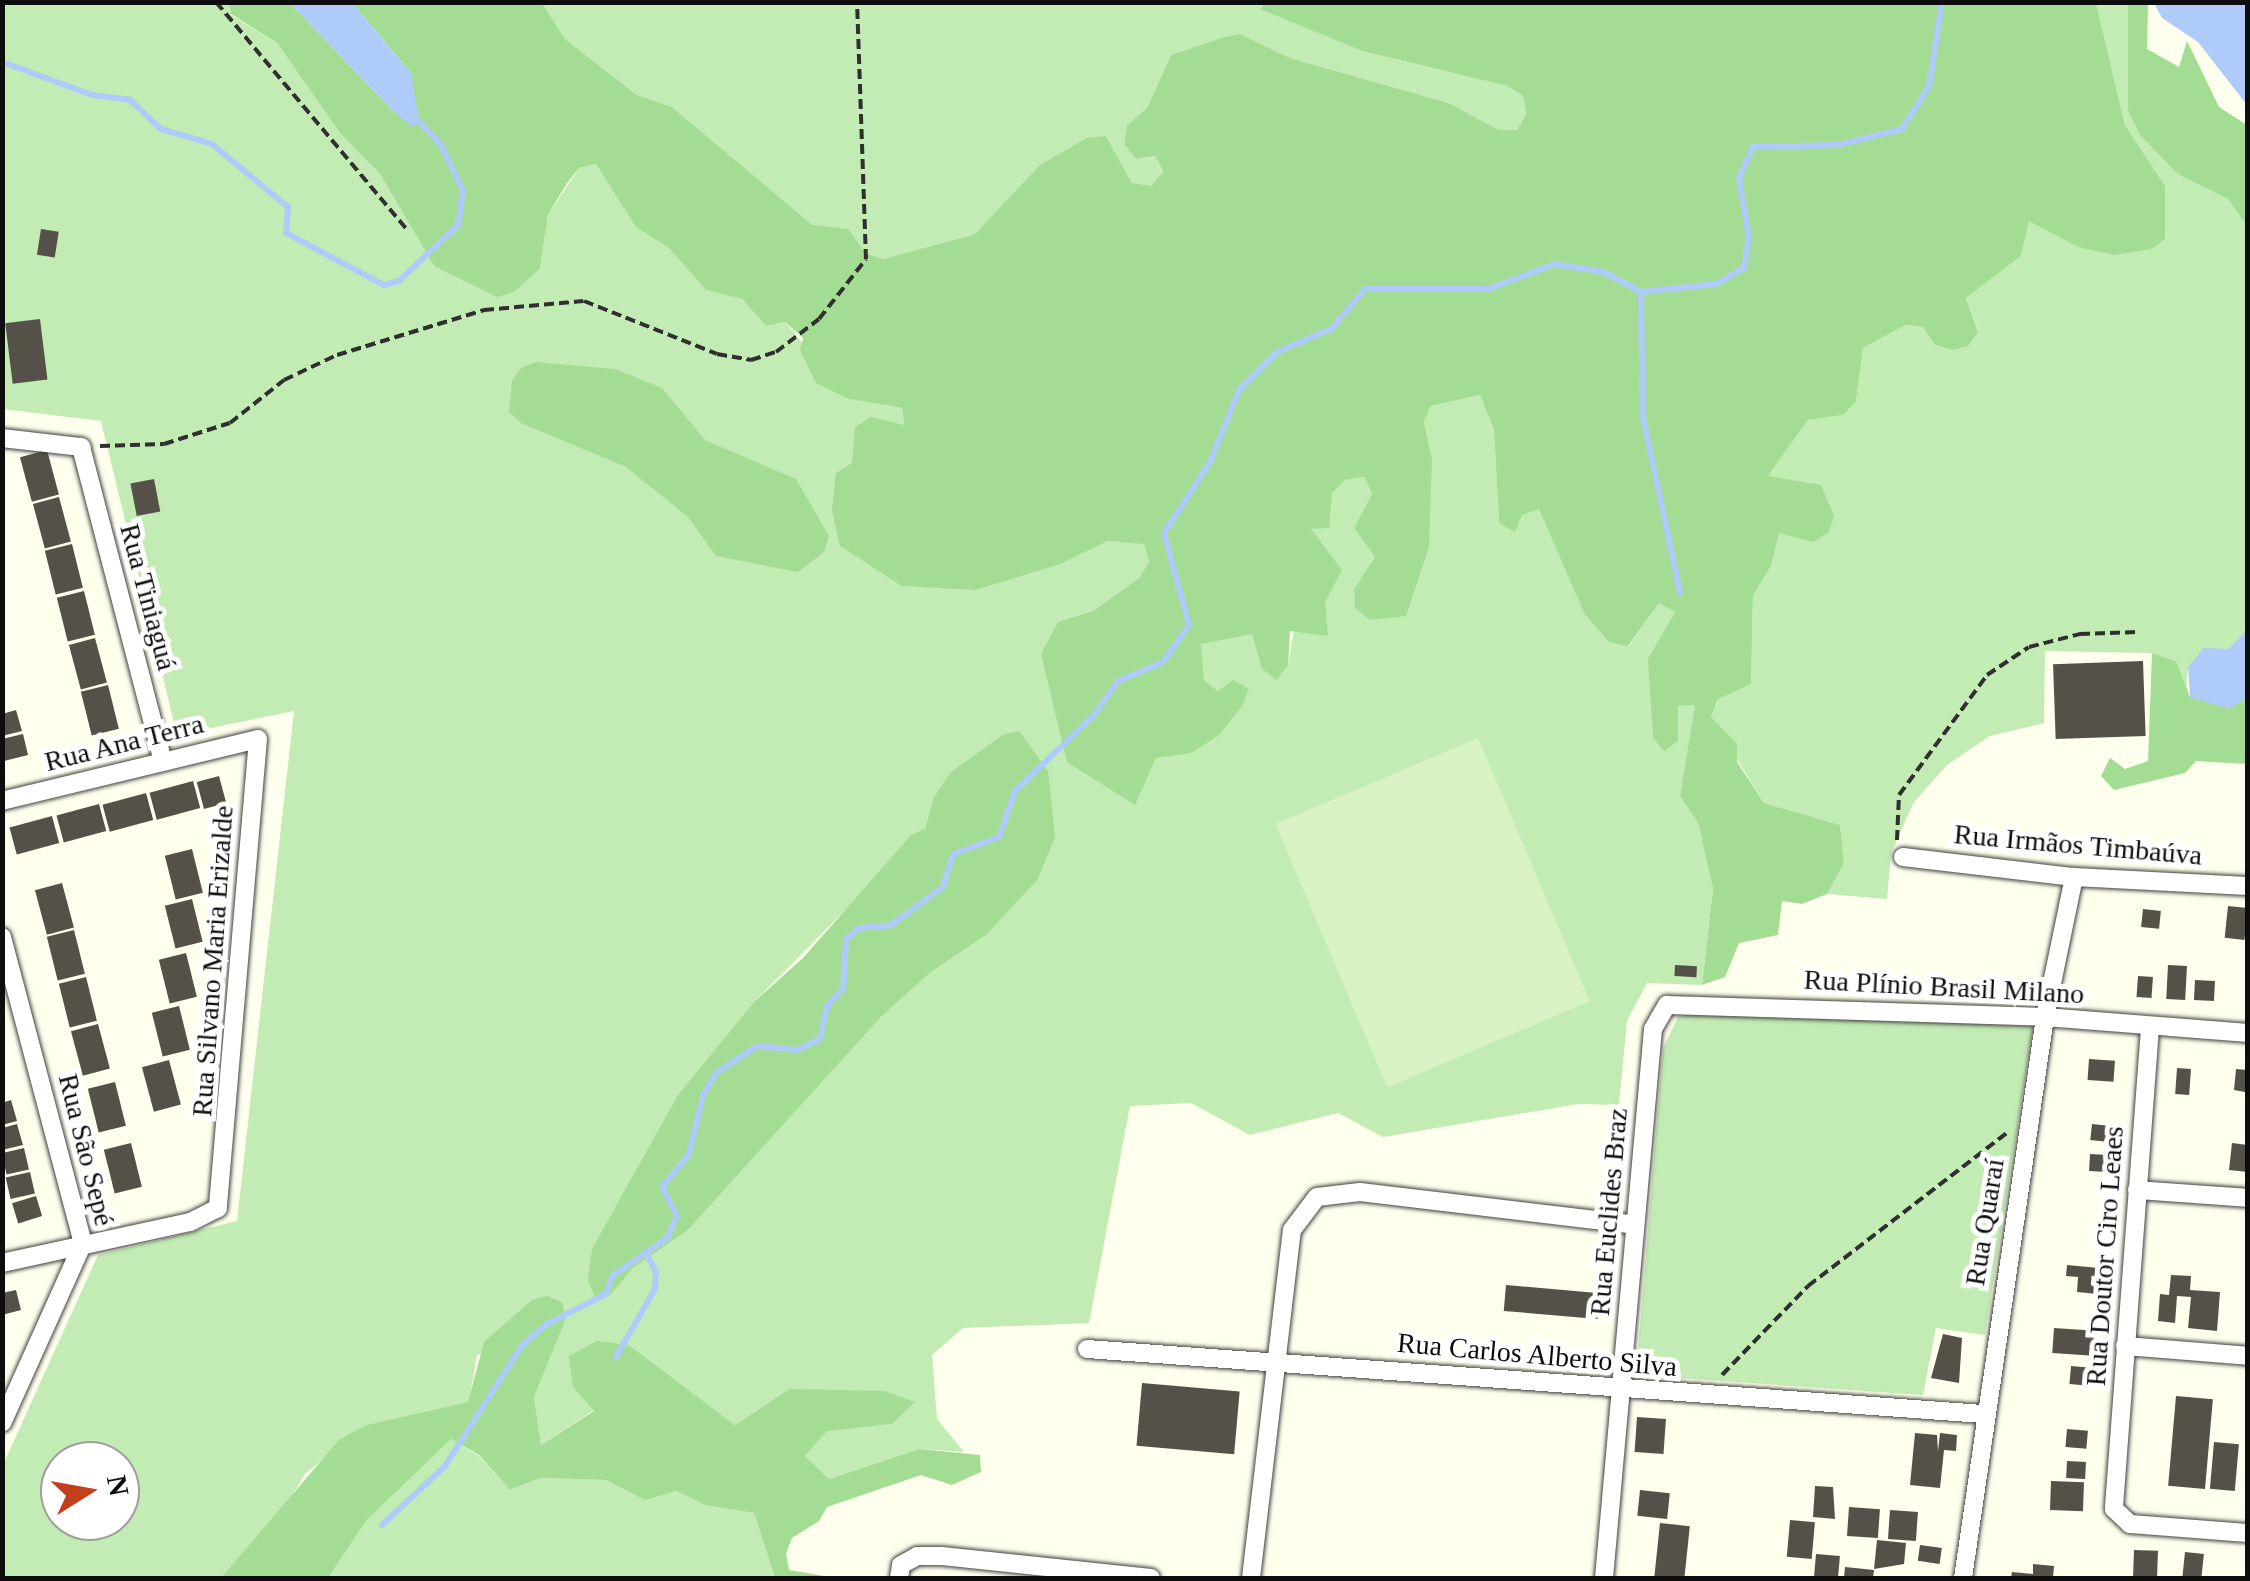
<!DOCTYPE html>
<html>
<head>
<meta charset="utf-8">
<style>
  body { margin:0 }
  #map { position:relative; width:2250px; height:1581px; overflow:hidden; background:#feffec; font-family:"Times New Roman",serif }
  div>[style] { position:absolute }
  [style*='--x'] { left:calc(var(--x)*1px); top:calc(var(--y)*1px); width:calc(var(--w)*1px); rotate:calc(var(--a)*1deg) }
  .green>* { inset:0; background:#c3ebb4 }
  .forest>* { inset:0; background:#a2dd93 }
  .pitch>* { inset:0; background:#d8f2c6; transform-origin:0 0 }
  .water>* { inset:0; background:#aecbf9 }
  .stream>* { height:6px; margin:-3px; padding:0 3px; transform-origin:3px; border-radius:3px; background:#aecbf9 }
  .building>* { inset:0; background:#565148; transform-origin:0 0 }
  .path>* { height:4px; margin-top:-2px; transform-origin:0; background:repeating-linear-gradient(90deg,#2f2f2f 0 10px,transparent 0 15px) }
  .roads { filter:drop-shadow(0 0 2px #404040) drop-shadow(0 0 2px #404040) }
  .street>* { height:18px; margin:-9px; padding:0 9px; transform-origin:9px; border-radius:9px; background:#fff }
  span { translate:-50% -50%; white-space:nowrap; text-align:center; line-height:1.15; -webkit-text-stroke:10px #fff; paint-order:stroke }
  .street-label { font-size:28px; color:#0d0d0d }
  .frame { position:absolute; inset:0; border:5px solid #0d0d0d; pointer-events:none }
  .north { position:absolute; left:40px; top:1441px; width:100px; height:100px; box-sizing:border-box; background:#fff; border:2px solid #9e9e9e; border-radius:50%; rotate:79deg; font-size:28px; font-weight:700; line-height:40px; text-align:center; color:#0d0d0d }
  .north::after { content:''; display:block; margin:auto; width:35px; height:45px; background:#c33f1e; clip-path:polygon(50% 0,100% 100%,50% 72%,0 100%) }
</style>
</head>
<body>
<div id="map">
  <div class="green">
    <div style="clip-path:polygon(evenodd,3px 2px,228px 3px,231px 15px,277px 43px,340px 133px,380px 174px,434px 266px,540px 268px,548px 215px,579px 168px,596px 164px,636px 226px,669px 248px,706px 290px,742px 299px,766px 326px,785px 322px,849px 399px,902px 408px,904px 426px,1061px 564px,1108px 541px,1144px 543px,1149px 562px,1139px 578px,1093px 611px,1058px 622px,1135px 804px,1156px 758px,1219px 735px,1249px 690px,1218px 691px,1204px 680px,1200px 644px,1253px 633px,1262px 669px,1288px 665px,1311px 529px,1332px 493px,1345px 480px,1364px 477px,1372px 495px,1354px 528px,1376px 557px,1354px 589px,1355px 608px,1432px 458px,1424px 422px,1431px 406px,1480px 395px,1494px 430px,1499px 523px,1539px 508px,1584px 613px,1629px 646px,1659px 602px,1675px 612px,1649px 659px,1653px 736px,1664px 752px,1678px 741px,1678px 706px,1696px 704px,1680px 796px,1698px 823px,1713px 889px,1702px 985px,1647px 983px,1627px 1021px,1619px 1105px,1578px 1104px,1383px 1137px,1338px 1113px,1250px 1135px,1191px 1103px,1130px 1106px,1089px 1323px,963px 1328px,932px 1355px,937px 1419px,964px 1452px,919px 1449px,829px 1479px,805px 1456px,827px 1430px,892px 1424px,914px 1402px,789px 1389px,735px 1425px,629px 1345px,573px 1387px,594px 1410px,541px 1445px,534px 1397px,566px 1319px,477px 1355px,469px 1402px,366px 1425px,305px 1474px,280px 1516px,221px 1578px,3px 1578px,3px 1465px,98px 1255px,237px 1221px,294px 711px,177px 735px,101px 421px,3px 409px,3px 2px,933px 799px,986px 935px,931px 972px,881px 1017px,688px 1230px,632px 1269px,755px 1001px,925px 829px,933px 799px,3px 2px,60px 1461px,120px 1461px,120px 1521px,60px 1521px,60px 1461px)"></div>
    <div style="clip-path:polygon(542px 3px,1264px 3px,1260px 8px,1362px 51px,1507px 86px,1523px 96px,1526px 114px,1517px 130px,1499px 130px,1449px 103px,1290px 58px,1240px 34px,1171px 55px,1147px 108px,1127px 125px,1124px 144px,1136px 159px,1155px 156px,1163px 173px,1150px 187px,1132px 183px,1106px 136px,1040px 166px,975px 234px,883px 259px,865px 253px,849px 229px,812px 226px,672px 107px,637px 95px,565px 39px)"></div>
    <div style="clip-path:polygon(2096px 3px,2128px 3px,2128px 110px,2179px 175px,2228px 199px,2247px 226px,2247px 630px,2228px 649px,2188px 667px,2186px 691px,2176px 661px,2152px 653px,2045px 651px,2044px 723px,1990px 736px,1947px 765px,1914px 802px,1891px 853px,1887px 899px,1827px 894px,1844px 863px,1840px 825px,1764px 803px,1711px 717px,1717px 700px,1751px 684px,1753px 596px,1771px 566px,1779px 532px,1767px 477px,1808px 420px,1843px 415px,1856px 402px,1863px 348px,1904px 325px,1923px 327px,1934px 344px,1978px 331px,1966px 298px,2021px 256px,2029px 220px,2078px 247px,2165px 186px,2125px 125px)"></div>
    <div style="clip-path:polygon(1711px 1009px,2033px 1026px,1985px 1335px,1936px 1328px,1923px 1395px,1636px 1375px,1663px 1048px,1678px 1017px)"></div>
    <div style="clip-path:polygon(451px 1439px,479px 1456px,510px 1490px,540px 1478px,606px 1480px,645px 1499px,676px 1491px,705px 1505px,754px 1513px,775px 1578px,328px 1578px,366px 1521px)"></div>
  </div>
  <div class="forest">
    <div style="clip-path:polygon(228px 3px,290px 3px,393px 111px,411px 73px,352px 3px,542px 3px,565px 39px,637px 95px,672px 107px,812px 225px,849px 229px,865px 253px,883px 259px,975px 234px,1040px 165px,1087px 138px,1106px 136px,1132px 183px,1151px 186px,1163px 172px,1155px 156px,1136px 159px,1124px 144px,1127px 125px,1147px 108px,1171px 55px,1222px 38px,1240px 34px,1290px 58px,1449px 103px,1499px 130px,1517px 130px,1526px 114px,1523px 96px,1507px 86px,1362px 51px,1260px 9px,1264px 3px,2096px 3px,2125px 125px,2165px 186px,2165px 239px,2152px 249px,2115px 255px,2078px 247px,2029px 221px,2021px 256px,1966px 298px,1978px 332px,1968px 346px,1952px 350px,1934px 344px,1923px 327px,1905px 325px,1863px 348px,1856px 402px,1843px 415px,1808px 420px,1768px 476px,1821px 485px,1834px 516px,1829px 532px,1813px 542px,1779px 533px,1771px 566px,1753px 596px,1751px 684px,1717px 700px,1711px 717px,1737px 744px,1737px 762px,1764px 803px,1840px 825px,1844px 863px,1827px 894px,1802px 904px,1782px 901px,1778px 935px,1739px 943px,1725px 977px,1702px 985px,1713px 889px,1698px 823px,1680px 796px,1695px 705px,1678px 706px,1678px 741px,1664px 752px,1653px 737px,1648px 659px,1675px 612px,1659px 603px,1628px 646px,1609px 642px,1584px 613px,1539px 509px,1522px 515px,1515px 532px,1499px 523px,1494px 430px,1480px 395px,1431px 406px,1424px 422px,1432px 458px,1429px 547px,1406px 616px,1370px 620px,1355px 608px,1354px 589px,1375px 557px,1354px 528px,1372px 494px,1364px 477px,1345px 480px,1332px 493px,1329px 528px,1311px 529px,1342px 570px,1325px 602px,1328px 636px,1290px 631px,1288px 665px,1277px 680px,1262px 669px,1252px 634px,1201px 644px,1204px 680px,1218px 691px,1233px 680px,1249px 689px,1242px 706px,1219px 735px,1191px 753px,1156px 758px,1135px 805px,1067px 762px,1041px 654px,1058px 622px,1093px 611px,1139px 578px,1149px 562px,1144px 544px,1108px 541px,1061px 564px,975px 590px,902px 586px,840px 546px,832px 511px,836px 473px,852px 463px,855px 427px,871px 417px,904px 425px,902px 408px,849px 399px,816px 383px,800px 350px,803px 338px,785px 322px,766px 326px,742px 299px,706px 290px,669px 248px,636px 227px,596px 164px,579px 168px,567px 183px,548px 215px,540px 268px,514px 292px,497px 297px,434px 266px,380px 174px,340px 133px,277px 43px,231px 14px)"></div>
    <div style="clip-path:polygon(2128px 3px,2148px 3px,2147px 49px,2179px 67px,2187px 41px,2219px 107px,2247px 125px,2247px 226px,2228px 199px,2179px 175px,2140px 135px,2128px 110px)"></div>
    <div style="clip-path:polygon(536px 362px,615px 369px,662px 388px,705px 440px,796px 479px,829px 536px,824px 552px,798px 572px,716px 556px,688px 517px,626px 467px,521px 423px,509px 412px,512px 381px,521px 368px)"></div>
    <div style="clip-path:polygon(2152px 653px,2176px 661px,2190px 697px,2247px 698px,2247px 764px,2196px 761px,2185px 773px,2114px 790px,2101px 776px,2110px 758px,2125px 769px,2148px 761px)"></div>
    <div style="clip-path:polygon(1019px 731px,1048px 771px,1055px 838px,1037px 880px,986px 935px,931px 972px,881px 1017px,688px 1230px,632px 1269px,611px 1294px,595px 1296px,588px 1281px,592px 1249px,678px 1095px,755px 1001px,803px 958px,911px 835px,925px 829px,933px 799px,951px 772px,1004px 734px)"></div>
    <div style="clip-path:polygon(547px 1296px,562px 1302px,566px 1319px,534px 1397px,541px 1445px,594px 1411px,573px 1387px,569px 1356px,597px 1341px,629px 1345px,735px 1425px,789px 1389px,885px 1391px,915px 1402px,892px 1424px,827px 1431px,805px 1456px,829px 1479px,919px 1449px,980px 1455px,981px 1472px,952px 1485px,921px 1475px,827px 1507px,819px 1521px,792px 1538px,786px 1554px,789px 1570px,836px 1578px,775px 1578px,754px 1513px,705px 1505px,676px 1491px,645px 1500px,606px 1480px,540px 1478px,510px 1490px,479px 1455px,451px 1439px,366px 1521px,328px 1578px,221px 1578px,339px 1440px,366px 1425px,468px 1402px,484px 1342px,532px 1300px)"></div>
  </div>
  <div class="pitch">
    <div style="left:1478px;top:738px;width:286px;height:220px;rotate:67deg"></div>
  </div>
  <div class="water">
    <div style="clip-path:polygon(290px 3px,352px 3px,411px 73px,419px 121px,412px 127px,393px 111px)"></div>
    <div style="clip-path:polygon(2154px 3px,2247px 3px,2247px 105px,2198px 42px,2162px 18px)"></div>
    <div style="clip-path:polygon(2247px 630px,2247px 698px,2229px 709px,2190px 697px,2188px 667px,2204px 648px,2228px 649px)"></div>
  </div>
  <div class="stream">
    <div style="--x:2;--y:62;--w:96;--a:20.1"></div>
    <div style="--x:92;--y:95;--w:38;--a:7"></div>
    <div style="--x:130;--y:100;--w:42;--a:43.1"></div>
    <div style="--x:161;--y:129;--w:53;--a:16.4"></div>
    <div style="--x:212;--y:144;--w:99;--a:39.7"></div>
    <div style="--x:288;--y:207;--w:26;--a:94"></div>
    <div style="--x:286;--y:233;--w:111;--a:28"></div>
    <div style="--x:384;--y:285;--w:16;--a:-15"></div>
    <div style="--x:399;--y:281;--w:81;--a:-43.5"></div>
    <div style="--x:458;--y:225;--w:35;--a:-82"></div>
    <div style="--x:463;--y:190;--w:50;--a:-116.1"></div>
    <div style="--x:441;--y:145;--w:33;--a:-133"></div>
    <div style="--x:1641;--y:292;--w:125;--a:89.1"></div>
    <div style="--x:1643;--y:417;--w:180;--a:78.1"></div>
    <div style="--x:616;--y:1357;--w:78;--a:-60.2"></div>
    <div style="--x:655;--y:1289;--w:17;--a:-87"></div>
    <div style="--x:656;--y:1272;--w:21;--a:-118"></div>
    <div style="--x:382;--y:1525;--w:86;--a:-43.1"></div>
    <div style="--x:445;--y:1466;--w:143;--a:-57.5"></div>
    <div style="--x:522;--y:1345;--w:33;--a:-40"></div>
    <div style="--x:547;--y:1324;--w:66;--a:-27"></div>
    <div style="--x:606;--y:1294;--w:19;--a:-72"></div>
    <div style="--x:612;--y:1276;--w:67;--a:-34.6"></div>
    <div style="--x:667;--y:1238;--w:24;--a:-66"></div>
    <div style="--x:677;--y:1216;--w:33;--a:-117"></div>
    <div style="--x:662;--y:1187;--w:43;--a:-50.7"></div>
    <div style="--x:689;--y:1154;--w:61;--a:-76.7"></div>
    <div style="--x:703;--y:1095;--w:26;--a:-59"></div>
    <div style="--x:716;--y:1073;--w:49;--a:-33.4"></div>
    <div style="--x:757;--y:1046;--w:40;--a:5.7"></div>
    <div style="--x:797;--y:1050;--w:25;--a:-26"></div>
    <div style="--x:820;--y:1039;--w:34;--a:-78"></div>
    <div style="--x:827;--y:1006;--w:23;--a:-47"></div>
    <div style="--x:843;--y:989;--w:50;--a:-86.6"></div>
    <div style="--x:846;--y:939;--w:17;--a:-40"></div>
    <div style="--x:859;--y:928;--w:32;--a:-5"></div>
    <div style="--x:891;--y:925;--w:64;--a:-36.2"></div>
    <div style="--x:943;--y:887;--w:34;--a:-73"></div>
    <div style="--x:953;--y:854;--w:49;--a:-20.3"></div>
    <div style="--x:999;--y:837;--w:49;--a:-70.8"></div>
    <div style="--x:1015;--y:791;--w:108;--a:-43.9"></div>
    <div style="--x:1093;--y:716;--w:43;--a:-54.5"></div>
    <div style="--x:1118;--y:681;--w:49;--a:-22.9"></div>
    <div style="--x:1163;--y:662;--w:45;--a:-54.9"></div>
    <div style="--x:1189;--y:625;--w:95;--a:-105.2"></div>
    <div style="--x:1164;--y:533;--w:85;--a:-57.1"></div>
    <div style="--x:1210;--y:462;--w:78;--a:-68.1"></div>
    <div style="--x:1239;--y:390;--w:54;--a:-45"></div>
    <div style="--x:1277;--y:352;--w:59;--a:-23.1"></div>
    <div style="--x:1331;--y:329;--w:52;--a:-49.6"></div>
    <div style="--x:1365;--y:289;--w:123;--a:0"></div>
    <div style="--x:1488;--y:289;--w:72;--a:-20.5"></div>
    <div style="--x:1555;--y:264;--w:50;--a:9.3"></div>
    <div style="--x:1604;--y:272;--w:42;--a:28.4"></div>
    <div style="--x:1641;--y:292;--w:75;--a:-6.1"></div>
    <div style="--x:1716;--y:284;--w:32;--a:-30"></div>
    <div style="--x:1744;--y:268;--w:30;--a:-81"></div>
    <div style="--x:1749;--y:238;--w:61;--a:-99.5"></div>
    <div style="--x:1739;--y:178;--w:34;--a:-66"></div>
    <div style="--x:1753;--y:147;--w:84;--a:-1.4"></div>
    <div style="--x:1837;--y:145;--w:67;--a:-13.8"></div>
    <div style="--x:1902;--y:129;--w:51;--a:-57.9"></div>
    <div style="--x:1929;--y:86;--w:85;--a:-81.2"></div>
  </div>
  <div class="building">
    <div style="left:41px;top:229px;width:18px;height:26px;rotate:9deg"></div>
    <div style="left:40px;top:319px;width:61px;height:35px;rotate:83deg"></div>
    <div style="left:47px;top:450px;width:46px;height:28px;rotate:75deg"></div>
    <div style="left:154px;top:479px;width:33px;height:24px;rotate:79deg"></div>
    <div style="left:59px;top:497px;width:46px;height:27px;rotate:75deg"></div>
    <div style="left:72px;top:544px;width:45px;height:28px;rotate:76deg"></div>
    <div style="left:84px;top:591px;width:45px;height:28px;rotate:76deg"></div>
    <div style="left:95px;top:638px;width:46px;height:27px;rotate:75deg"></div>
    <div style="left:2143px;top:661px;width:75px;height:90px;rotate:88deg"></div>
    <div style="left:108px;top:685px;width:45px;height:28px;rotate:76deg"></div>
    <div style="clip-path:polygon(16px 710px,22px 731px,2px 736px,2px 714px)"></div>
    <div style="clip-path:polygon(23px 734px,28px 755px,4px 761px,2px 739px)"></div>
    <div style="left:219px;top:776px;width:28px;height:23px;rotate:75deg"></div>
    <div style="left:193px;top:781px;width:28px;height:45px;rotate:75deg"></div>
    <div style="left:146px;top:793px;width:28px;height:45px;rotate:75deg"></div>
    <div style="left:99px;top:804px;width:28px;height:44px;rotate:75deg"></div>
    <div style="left:52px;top:816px;width:28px;height:44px;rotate:75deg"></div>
    <div style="left:192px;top:849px;width:45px;height:28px;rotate:76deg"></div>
    <div style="left:62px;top:883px;width:46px;height:28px;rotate:75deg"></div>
    <div style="left:192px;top:899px;width:44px;height:28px;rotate:76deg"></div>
    <div style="left:2228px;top:906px;width:20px;height:32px;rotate:6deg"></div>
    <div style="left:2143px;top:909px;width:18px;height:18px;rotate:6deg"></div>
    <div style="left:74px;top:930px;width:45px;height:28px;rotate:76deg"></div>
    <div style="left:186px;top:953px;width:45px;height:28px;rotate:76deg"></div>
    <div style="left:1675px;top:965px;width:22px;height:11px;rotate:3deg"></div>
    <div style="left:2168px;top:965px;width:19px;height:34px;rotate:3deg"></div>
    <div style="left:2138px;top:976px;width:15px;height:21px;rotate:4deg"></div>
    <div style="left:86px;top:977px;width:45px;height:28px;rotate:76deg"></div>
    <div style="left:2195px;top:980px;width:20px;height:20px;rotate:3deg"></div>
    <div style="left:179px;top:1006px;width:45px;height:28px;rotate:76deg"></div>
    <div style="left:98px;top:1024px;width:46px;height:28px;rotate:75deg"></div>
    <div style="left:2089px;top:1059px;width:26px;height:21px;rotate:4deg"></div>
    <div style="left:169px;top:1060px;width:46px;height:28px;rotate:75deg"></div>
    <div style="left:2177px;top:1068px;width:14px;height:26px;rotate:4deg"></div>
    <div style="clip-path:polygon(2236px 1069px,2248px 1070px,2248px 1102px,2245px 1092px,2234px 1090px)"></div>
    <div style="left:115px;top:1082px;width:45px;height:28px;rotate:76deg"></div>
    <div style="clip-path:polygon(11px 1100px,17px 1121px,2px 1125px,2px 1103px)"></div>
    <div style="clip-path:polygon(17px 1124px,23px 1145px,2px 1150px,2px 1128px)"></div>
    <div style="left:2092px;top:1124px;width:19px;height:16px;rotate:6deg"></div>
    <div style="left:131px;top:1143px;width:45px;height:28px;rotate:76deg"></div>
    <div style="clip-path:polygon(2232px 1143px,2248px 1145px,2248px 1172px,2229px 1170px)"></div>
    <div style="left:24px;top:1148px;width:22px;height:23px;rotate:77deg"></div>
    <div style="left:2090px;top:1154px;width:18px;height:17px;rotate:3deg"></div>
    <div style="left:30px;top:1172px;width:22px;height:25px;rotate:77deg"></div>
    <div style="left:36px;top:1196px;width:21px;height:25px;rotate:73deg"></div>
    <div style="clip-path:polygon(2067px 1265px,2099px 1268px,2097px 1294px,2077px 1292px,2078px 1277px,2066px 1276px)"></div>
    <div style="clip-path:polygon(2171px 1275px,2191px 1276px,2190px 1290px,2220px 1292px,2217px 1331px,2188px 1328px,2191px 1297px,2177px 1296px,2175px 1323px,2158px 1321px,2160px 1294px,2169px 1295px)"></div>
    <div style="left:1506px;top:1285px;width:94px;height:26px;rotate:5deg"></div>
    <div style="clip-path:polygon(16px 1290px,21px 1310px,2px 1315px,2px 1293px)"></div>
    <div style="left:2054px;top:1328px;width:41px;height:25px;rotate:4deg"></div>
    <div style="clip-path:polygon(1943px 1334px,1962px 1338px,1959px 1383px,1931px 1378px)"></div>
    <div style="left:2071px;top:1366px;width:23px;height:18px;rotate:5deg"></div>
    <div style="left:1142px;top:1383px;width:98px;height:63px;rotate:5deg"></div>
    <div style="left:2176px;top:1396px;width:37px;height:90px;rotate:5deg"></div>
    <div style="left:1637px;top:1417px;width:29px;height:35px;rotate:4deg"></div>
    <div style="left:2067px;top:1429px;width:21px;height:18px;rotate:5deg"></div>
    <div style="clip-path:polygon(1915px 1433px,1937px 1435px,1938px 1451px,1940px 1433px,1957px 1435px,1956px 1451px,1944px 1450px,1940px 1488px,1910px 1485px)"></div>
    <div style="left:2214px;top:1442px;width:25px;height:47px;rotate:5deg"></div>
    <div style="left:2067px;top:1461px;width:19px;height:17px;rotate:3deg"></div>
    <div style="left:2051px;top:1481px;width:33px;height:29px;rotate:2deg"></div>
    <div style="clip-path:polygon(1815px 1486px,1833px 1487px,1835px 1519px,1813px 1517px)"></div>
    <div style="left:1640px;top:1490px;width:30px;height:26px;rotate:6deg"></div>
    <div style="left:1849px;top:1507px;width:31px;height:29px;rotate:4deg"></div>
    <div style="left:1890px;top:1510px;width:28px;height:29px;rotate:4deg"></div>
    <div style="left:1790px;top:1520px;width:25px;height:37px;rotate:5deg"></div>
    <div style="left:1660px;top:1523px;width:30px;height:55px;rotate:6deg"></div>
    <div style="clip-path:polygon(1877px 1540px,1906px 1543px,1904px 1564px,1874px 1569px)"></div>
    <div style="left:1920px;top:1545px;width:22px;height:16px;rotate:8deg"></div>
    <div style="left:2134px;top:1550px;width:24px;height:28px;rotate:2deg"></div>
    <div style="left:2185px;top:1552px;width:19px;height:26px;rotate:6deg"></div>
    <div style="left:1816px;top:1554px;width:24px;height:24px;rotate:5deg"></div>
    <div style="clip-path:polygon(2033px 1564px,2054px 1566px,2053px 1578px,2011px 1578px,2012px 1572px,2033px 1574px)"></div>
    <div style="clip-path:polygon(1845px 1567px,1874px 1570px,1873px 1578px,1844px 1578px)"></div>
  </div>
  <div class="path">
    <div style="--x:216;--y:2;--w:297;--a:50"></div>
    <div style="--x:100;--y:446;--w:64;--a:-1.8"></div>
    <div style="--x:164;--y:444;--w:69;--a:-17.7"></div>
    <div style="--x:230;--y:423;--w:69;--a:-38.5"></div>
    <div style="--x:284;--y:380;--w:59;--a:-25.3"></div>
    <div style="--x:337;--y:355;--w:154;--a:-17"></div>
    <div style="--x:484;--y:310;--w:100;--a:-5.1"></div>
    <div style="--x:584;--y:301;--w:143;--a:21.7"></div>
    <div style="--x:717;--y:354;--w:35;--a:10"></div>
    <div style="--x:751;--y:360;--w:26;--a:-18"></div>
    <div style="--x:776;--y:352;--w:54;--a:-37.5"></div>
    <div style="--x:819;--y:319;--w:76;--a:-51.9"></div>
    <div style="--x:866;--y:259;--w:257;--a:-92"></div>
    <div style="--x:1897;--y:840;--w:45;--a:-87.5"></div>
    <div style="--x:1899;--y:795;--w:149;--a:-53.7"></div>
    <div style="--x:1987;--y:675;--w:50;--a:-33.7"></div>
    <div style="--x:2029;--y:647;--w:53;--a:-14.3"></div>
    <div style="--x:2080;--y:634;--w:58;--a:-2"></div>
    <div style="--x:1722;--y:1375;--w:124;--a:-46"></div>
    <div style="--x:1808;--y:1286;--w:251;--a:-37.6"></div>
  </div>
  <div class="roads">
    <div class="street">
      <div style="--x:2;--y:438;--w:80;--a:6.5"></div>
      <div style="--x:81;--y:447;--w:325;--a:75.4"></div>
      <div style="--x:2;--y:801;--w:263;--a:-13.6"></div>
      <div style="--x:258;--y:739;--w:471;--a:94.9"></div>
      <div style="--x:218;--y:1208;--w:31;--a:153"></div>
      <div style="--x:190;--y:1222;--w:192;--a:167.7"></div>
      <div style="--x:1903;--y:857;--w:172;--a:6.7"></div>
      <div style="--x:2074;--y:877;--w:174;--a:3"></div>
      <div style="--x:2;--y:937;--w:317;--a:75.2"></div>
      <div style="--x:83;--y:1243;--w:197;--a:114.2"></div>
      <div style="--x:2150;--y:1028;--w:482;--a:94.3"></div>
      <div style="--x:2114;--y:1509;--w:22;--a:43"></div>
      <div style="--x:2130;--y:1524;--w:118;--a:4.4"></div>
      <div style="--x:2137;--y:1190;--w:111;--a:4.1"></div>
      <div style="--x:2125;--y:1346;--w:123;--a:4.6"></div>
      <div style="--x:1087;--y:1349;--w:898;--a:4.15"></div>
      <div style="--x:899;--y:1578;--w:13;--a:-81"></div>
      <div style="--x:901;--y:1565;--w:18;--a:-29"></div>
      <div style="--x:917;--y:1556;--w:25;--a:0"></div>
      <div style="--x:942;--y:1556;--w:210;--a:6"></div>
      <div style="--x:1251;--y:1578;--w:350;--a:-83.3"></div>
      <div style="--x:1292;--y:1230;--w:41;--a:-52.9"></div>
      <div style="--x:1317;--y:1197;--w:43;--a:-6.6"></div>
      <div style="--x:1360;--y:1192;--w:277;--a:6.8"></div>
      <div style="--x:1604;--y:1578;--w:551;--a:-84.9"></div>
      <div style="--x:1653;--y:1029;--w:28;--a:-60"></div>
      <div style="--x:1667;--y:1005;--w:378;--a:1.8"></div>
      <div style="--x:2045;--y:1017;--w:204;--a:4.5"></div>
      <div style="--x:1963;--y:1578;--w:567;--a:-81.68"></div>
      <div style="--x:2045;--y:1017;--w:143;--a:-78.3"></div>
    </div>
  </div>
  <div class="street-label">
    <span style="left:148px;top:597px;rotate:75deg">Rua Tiniaguá</span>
    <span style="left:124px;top:743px;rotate:-14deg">Rua Ana Terra</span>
    <span style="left:2078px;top:845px;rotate:5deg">Rua Irmãos Timbaúva</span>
    <span style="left:213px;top:961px;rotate:-86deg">Rua Silvano Maria Erizalde</span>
    <span style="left:1944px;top:987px;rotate:3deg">Rua Plínio Brasil Milano</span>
    <span style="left:86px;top:1150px;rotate:76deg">Rua São Sepé</span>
    <span style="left:1609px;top:1212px;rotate:-85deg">Rua Euclides Braz</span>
    <span style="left:1985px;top:1222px;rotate:-81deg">Rua Quaraí</span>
    <span style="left:2105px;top:1256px;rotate:-86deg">Rua Doutor Ciro Leaes</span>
    <span style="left:1537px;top:1355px;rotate:5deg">Rua Carlos Alberto Silva</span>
  </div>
  <div class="frame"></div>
  <div class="north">N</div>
</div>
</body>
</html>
